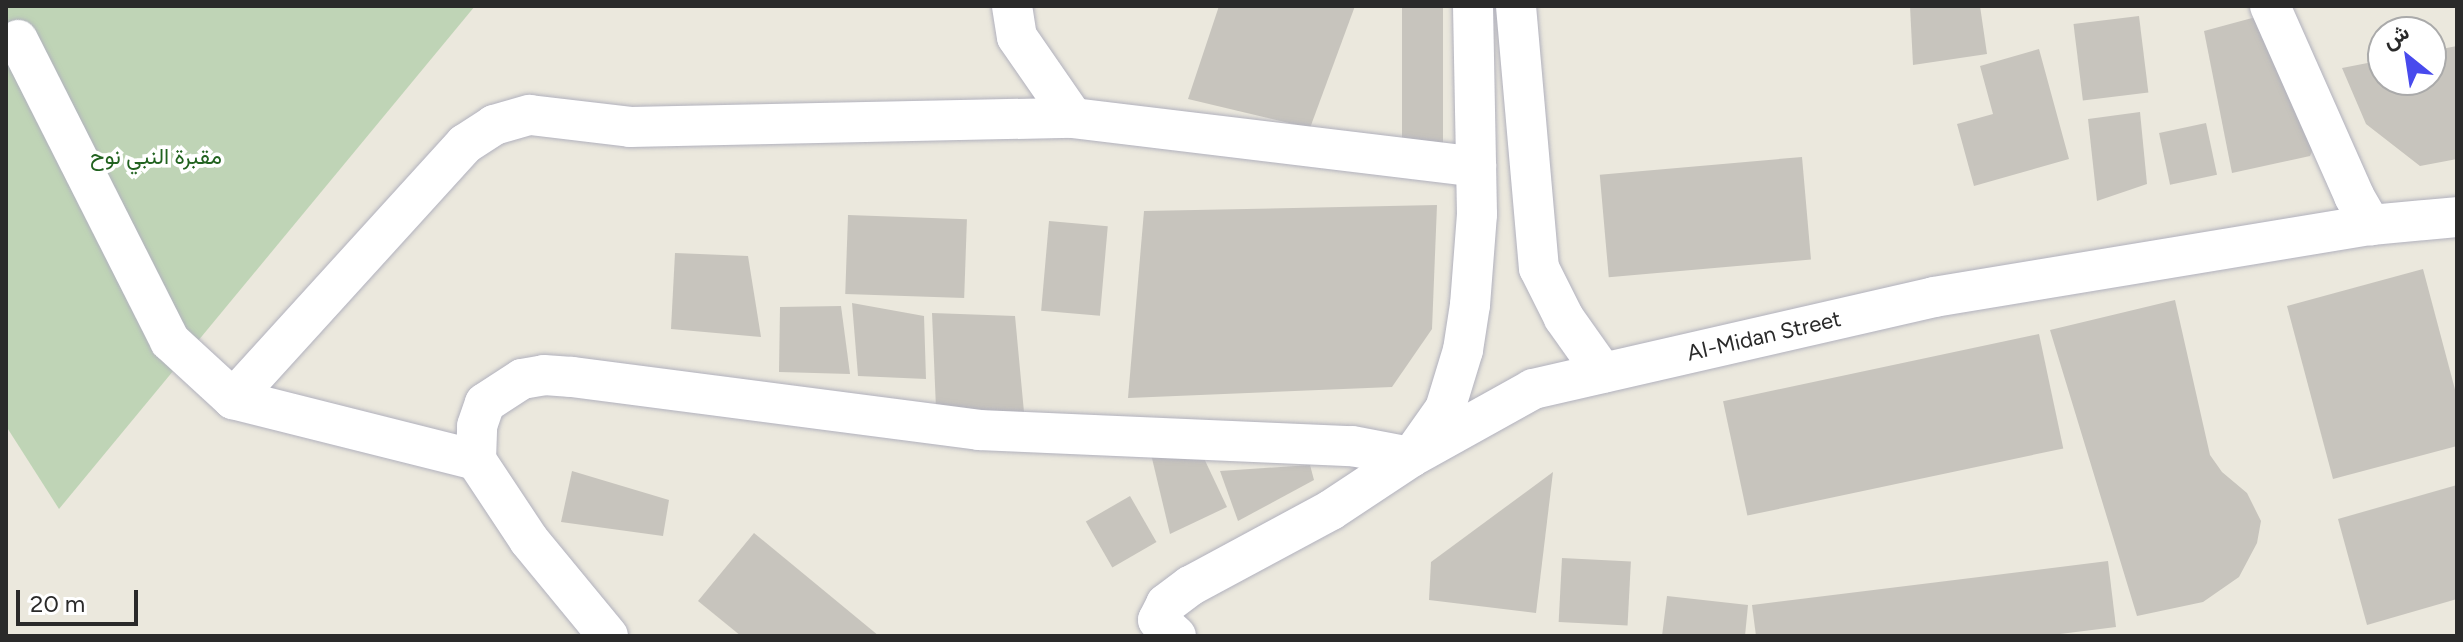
<!DOCTYPE html>
<html>
<head>
<meta charset="utf-8">
<style>
  body { margin:0 }
  #map { position:relative; width:2463px; height:642px; overflow:hidden; background:#ebe8dd; font-family:Figtree,Vazirmatn,sans-serif }
  div>[style] { position:absolute }
  [style*='--x'] { left:calc(var(--x)*1px); top:calc(var(--y)*1px); width:calc(var(--w)*1px); rotate:calc(var(--a)*1deg) }
  .cemetery>* { inset:0; background:#bfd4b6 }
  .building>* { inset:0; background:#c7c4bd; transform-origin:0 0 }
  .roads { filter:drop-shadow(0 0 2px #b1b1bd) drop-shadow(0 0 2px #b1b1bd) }
  .minor>* { height:40px; margin:-20px; padding:0 20px; transform-origin:20px; border-radius:20px; background:#fff }
  span { translate:-50% -50%; white-space:nowrap; text-align:center; line-height:1.15; -webkit-text-stroke:7px #fff; paint-order:stroke }
  .park-label { font-size:22px; color:#21621f }
  .street-label { font-size:22px; color:#2a2a2a }
  .frame { position:absolute; inset:0; border:8px solid #2a2a2a; pointer-events:none }
  .north { position:absolute; left:2367px; top:16px; width:80px; height:80px; box-sizing:border-box; background:#fff; border:2px solid #aaa; border-radius:50%; rotate:330deg; font-size:22px; font-weight:700; line-height:32px; text-align:center; color:#2a2a2a }
  .north::after { content:''; display:block; margin:auto; width:28px; height:36px; background:#484aed; clip-path:polygon(50% 0,100% 100%,50% 72%,0 100%) }
  .scale { position:absolute; left:16px; top:590px; width:122px; height:36px; box-sizing:border-box; border:4px solid #2a2a2a; border-top:0; padding-left:10px; font-size:24px; line-height:28px; white-space:nowrap; color:#2a2a2a; -webkit-text-stroke:6px #fff; paint-order:stroke }
</style>
</head>
<body>
<div id="map">
  <div class="cemetery">
    <div style="clip-path:polygon(6px 6px,475px 6px,59px 509px,6px 426px)"></div>
  </div>
  <div class="building">
    <div style="clip-path:polygon(1219px 6px,1355px 6px,1310px 128px,1188px 99px)"></div>
    <div style="left:1402px;top:6px;width:41px;height:139px"></div>
    <div style="clip-path:polygon(1910px 6px,1980px 6px,1987px 54px,1913px 65px)"></div>
    <div style="clip-path:polygon(2267px 14px,2320px 134px,2310px 156px,2232px 173px,2204px 31px)"></div>
    <div style="left:2139px;top:16px;width:77px;height:66px;rotate:83deg"></div>
    <div style="clip-path:polygon(2457px 46px,2457px 159px,2420px 166px,2366px 124px,2342px 68px,2383px 60px,2383px 80px,2431px 80px,2431px 51px)"></div>
    <div style="clip-path:polygon(2039px 49px,2069px 159px,1974px 186px,1957px 124px,1993px 114px,1980px 66px)"></div>
    <div style="clip-path:polygon(2140px 112px,2147px 184px,2097px 201px,2088px 119px)"></div>
    <div style="left:2206px;top:123px;width:53px;height:48px;rotate:78deg"></div>
    <div style="left:1802px;top:157px;width:103px;height:203px;rotate:85deg"></div>
    <div style="clip-path:polygon(1437px 205px,1432px 329px,1392px 387px,1128px 398px,1144px 211px)"></div>
    <div style="left:848px;top:215px;width:119px;height:79px;rotate:2deg"></div>
    <div style="left:1049px;top:221px;width:59px;height:90px;rotate:5deg"></div>
    <div style="clip-path:polygon(675px 253px,748px 256px,761px 337px,671px 329px)"></div>
    <div style="clip-path:polygon(2423px 269px,2457px 397px,2457px 446px,2333px 479px,2287px 306px)"></div>
    <div style="clip-path:polygon(2175px 300px,2210px 455px,2222px 472px,2247px 493px,2261px 521px,2257px 543px,2239px 577px,2203px 602px,2137px 616px,2050px 330px)"></div>
    <div style="clip-path:polygon(852px 303px,924px 316px,926px 379px,858px 376px)"></div>
    <div style="clip-path:polygon(841px 306px,850px 374px,779px 372px,780px 307px)"></div>
    <div style="clip-path:polygon(932px 313px,1015px 316px,1024px 412px,936px 409px)"></div>
    <div style="left:2039px;top:334px;width:117px;height:323px;rotate:78deg"></div>
    <div style="clip-path:polygon(1150px 450px,1201px 452px,1227px 507px,1170px 534px)"></div>
    <div style="clip-path:polygon(1310px 465px,1314px 480px,1238px 521px,1220px 471px)"></div>
    <div style="clip-path:polygon(572px 471px,669px 500px,663px 536px,561px 522px)"></div>
    <div style="clip-path:polygon(1553px 472px,1536px 613px,1429px 600px,1431px 562px)"></div>
    <div style="clip-path:polygon(2457px 485px,2457px 599px,2367px 625px,2338px 519px)"></div>
    <div style="left:1130px;top:496px;width:53px;height:51px;rotate:60deg"></div>
    <div style="clip-path:polygon(754px 533px,879px 636px,741px 636px,698px 601px)"></div>
    <div style="left:1562px;top:558px;width:69px;height:64px;rotate:3deg"></div>
    <div style="clip-path:polygon(2108px 561px,2116px 627px,2044px 636px,1756px 636px,1752px 605px)"></div>
    <div style="clip-path:polygon(1667px 596px,1748px 605px,1745px 636px,1662px 636px)"></div>
  </div>
  <div class="roads">
    <div class="minor">
      <div style="--x:1012;--y:6;--w:31;--a:81"></div>
      <div style="--x:1017;--y:37;--w:98;--a:55.3"></div>
      <div style="--x:1516;--y:6;--w:263;--a:85"></div>
      <div style="--x:1539;--y:268;--w:56;--a:63.4"></div>
      <div style="--x:1564;--y:318;--w:67;--a:54.7"></div>
      <div style="--x:2270;--y:6;--w:208;--a:66.1"></div>
      <div style="--x:2354;--y:196;--w:34;--a:60"></div>
      <div style="--x:18;--y:40;--w:337;--a:63.2"></div>
      <div style="--x:170;--y:341;--w:86;--a:42.6"></div>
      <div style="--x:233;--y:399;--w:251;--a:14.1"></div>
      <div style="--x:233;--y:399;--w:345;--a:-47.7"></div>
      <div style="--x:465;--y:144;--w:35;--a:-33"></div>
      <div style="--x:494;--y:125;--w:37;--a:-16"></div>
      <div style="--x:530;--y:115;--w:101;--a:6.8"></div>
      <div style="--x:630;--y:127;--w:443;--a:-1.2"></div>
      <div style="--x:1073;--y:118;--w:406;--a:6.9"></div>
      <div style="--x:608;--y:636;--w:124;--a:-129.5"></div>
      <div style="--x:529;--y:540;--w:96;--a:-123.5"></div>
      <div style="--x:476;--y:460;--w:34;--a:-88"></div>
      <div style="--x:477;--y:426;--w:24;--a:-71"></div>
      <div style="--x:485;--y:403;--w:44;--a:-33"></div>
      <div style="--x:522;--y:379;--w:22;--a:-10"></div>
      <div style="--x:544;--y:375;--w:28;--a:4"></div>
      <div style="--x:572;--y:377;--w:410;--a:7.4"></div>
      <div style="--x:979;--y:430;--w:373;--a:2.5"></div>
      <div style="--x:1352;--y:446;--w:60;--a:10.6"></div>
      <div style="--x:1411;--y:457;--w:59;--a:-54.7"></div>
      <div style="--x:1445;--y:409;--w:62;--a:-73"></div>
      <div style="--x:1463;--y:350;--w:46;--a:-81.2"></div>
      <div style="--x:1470;--y:305;--w:91;--a:-85.6"></div>
      <div style="--x:1477;--y:214;--w:208;--a:-91.1"></div>
      <div style="--x:1176;--y:636;--w:24;--a:-138"></div>
      <div style="--x:1158;--y:620;--w:18;--a:-63"></div>
      <div style="--x:1166;--y:604;--w:30;--a:-37"></div>
      <div style="--x:1190;--y:586;--w:160;--a:-28.3"></div>
      <div style="--x:1331;--y:510;--w:96;--a:-33.5"></div>
      <div style="--x:1411;--y:457;--w:140;--a:-29.1"></div>
      <div style="--x:1533;--y:389;--w:411;--a:-12.9"></div>
      <div style="--x:1934;--y:297;--w:443;--a:-9.4"></div>
      <div style="--x:2371;--y:225;--w:86;--a:-5.3"></div>
    </div>
  </div>
  <div class="park-label">
    <span style="left:156px;top:157px">مقبرة النبي نوح</span>
  </div>
  <div class="street-label">
    <span style="left:1764px;top:336px;rotate:-13deg">AI-Midan Street</span>
  </div>
  <div class="frame"></div>
  <div class="north">ش</div>
  <div class="scale">20 m</div>
</div>
</body>
</html>
